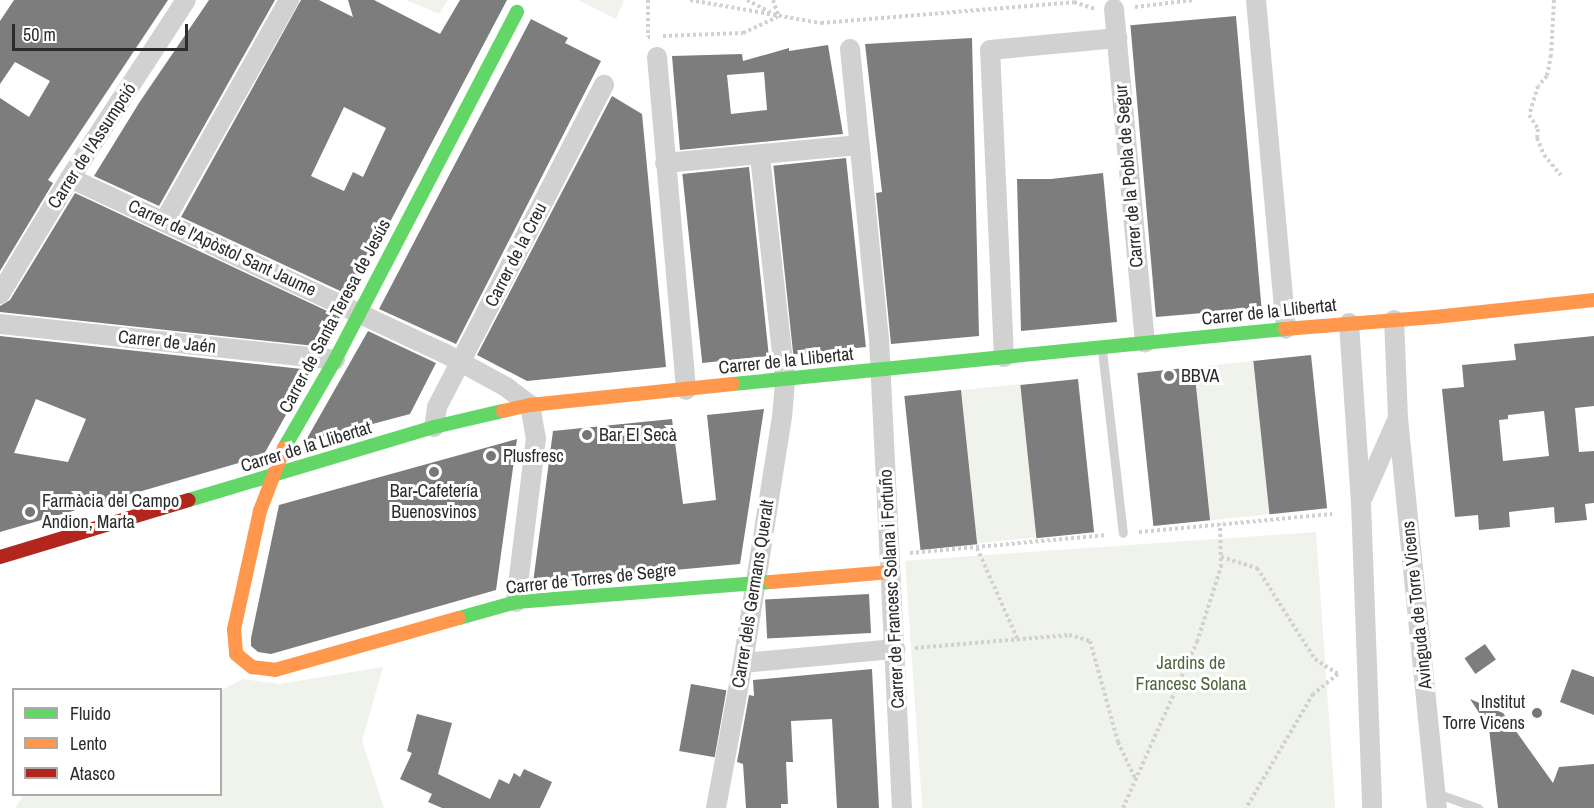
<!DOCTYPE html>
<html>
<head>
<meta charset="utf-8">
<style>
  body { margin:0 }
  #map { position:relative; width:1594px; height:808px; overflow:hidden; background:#fff; font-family:"Archivo Narrow",sans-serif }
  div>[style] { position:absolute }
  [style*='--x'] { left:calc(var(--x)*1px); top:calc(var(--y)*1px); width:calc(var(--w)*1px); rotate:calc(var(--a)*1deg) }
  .green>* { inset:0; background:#f0f3eb; transform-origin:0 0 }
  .building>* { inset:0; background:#7d7d7d; transform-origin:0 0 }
  .path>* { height:4px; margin-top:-2px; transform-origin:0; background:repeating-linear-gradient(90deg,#d1d1d1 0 3px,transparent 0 6px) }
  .lane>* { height:9px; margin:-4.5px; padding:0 4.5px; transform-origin:4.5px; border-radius:4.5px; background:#d1d1d1 }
  .street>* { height:20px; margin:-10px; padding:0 10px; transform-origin:10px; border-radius:10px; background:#d1d1d1 }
  .fast>* { height:14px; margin:-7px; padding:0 7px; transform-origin:7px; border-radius:7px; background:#63d668 }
  .slow>* { height:14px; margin:-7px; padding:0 7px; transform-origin:7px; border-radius:7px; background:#ff974d }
  .jam>* { height:14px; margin:-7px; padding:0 7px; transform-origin:7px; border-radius:7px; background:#b3261e }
  .dots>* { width:16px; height:16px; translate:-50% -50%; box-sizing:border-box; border:3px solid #fff; border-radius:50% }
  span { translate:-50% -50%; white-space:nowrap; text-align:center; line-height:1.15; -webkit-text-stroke:6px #fff; paint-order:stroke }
  .street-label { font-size:18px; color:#2c2c2c }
  .poi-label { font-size:18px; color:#2c2c2c }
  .left { translate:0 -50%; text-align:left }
  .right { translate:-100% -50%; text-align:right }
  .park-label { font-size:18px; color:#50663b }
  .legend { position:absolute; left:12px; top:688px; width:210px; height:108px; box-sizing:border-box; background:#fff; border:2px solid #ababab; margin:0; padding:8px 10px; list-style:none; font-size:18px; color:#2c2c2c }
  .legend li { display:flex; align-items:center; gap:12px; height:30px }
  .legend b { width:30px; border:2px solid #ababab }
  .scale { position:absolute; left:12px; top:24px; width:176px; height:27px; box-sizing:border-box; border:3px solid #2c2c2c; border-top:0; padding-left:8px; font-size:18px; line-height:21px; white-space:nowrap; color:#2c2c2c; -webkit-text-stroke:4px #fff; paint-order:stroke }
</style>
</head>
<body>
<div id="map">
  <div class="green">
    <div style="clip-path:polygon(406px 0,448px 0,439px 14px)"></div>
    <div style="clip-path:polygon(578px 0,624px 0,616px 19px)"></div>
    <div style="left:1253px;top:361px;width:154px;height:59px;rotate:84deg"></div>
    <div style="left:1020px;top:384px;width:154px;height:59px;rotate:84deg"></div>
    <div style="left:1316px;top:532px;width:277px;height:412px;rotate:86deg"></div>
    <div style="clip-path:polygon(383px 667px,362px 741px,384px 808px,15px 808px,23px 795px,220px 794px,221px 690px,243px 679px,279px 684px)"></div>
  </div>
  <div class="building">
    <div style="clip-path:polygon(14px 0,168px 0,48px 180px,53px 183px,0 271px,0 98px,29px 117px,50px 81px,15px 62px,0 84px,0 21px)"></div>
    <div style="clip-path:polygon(209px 0,275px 0,159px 206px,94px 176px,139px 103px)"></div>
    <div style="clip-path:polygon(evenodd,301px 0,319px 0,353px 17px,348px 0,374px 0,440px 34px,460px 0,507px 0,351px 296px,181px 217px,301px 0,344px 107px,386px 128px,363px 177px,353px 172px,344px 191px,311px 176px,344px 107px)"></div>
    <div style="left:1236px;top:16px;width:293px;height:106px;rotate:85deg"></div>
    <div style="clip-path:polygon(531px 19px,568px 38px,565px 43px,601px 61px,456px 344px,379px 309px)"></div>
    <div style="clip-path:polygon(972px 38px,979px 336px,891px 344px,876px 193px,882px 192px,865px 44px)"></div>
    <div style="clip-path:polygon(evenodd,828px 45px,843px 134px,680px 150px,672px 56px,742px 54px,743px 61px,789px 48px,789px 51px,828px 45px,764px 72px,767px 110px,731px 114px,727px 75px,764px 72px)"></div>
    <div style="clip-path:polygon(612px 96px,642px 114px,666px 367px,527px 381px,477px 355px)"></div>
    <div style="left:846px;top:158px;width:190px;height:73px;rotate:84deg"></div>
    <div style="left:749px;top:167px;width:190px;height:67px;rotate:84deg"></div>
    <div style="clip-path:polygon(1103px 173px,1117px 322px,1021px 331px,1017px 179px,1051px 179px)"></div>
    <div style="clip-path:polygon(75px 193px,340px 317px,324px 347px,0 312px,0 306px,10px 300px)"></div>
    <div style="clip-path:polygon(368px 331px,436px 363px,410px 414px,305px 442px)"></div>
    <div style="clip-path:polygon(evenodd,0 336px,311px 370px,263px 456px,0 532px,0 336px,36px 399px,86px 419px,68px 462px,14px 453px,36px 399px)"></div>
    <div style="clip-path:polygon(evenodd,1594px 336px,1594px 406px,1575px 408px,1579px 452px,1594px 451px,1594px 503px,1585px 504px,1587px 520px,1555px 523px,1554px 507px,1509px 512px,1510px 527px,1479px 530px,1478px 515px,1455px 517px,1442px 389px,1464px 387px,1462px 365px,1516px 360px,1514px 344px,1594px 336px,1544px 411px,1549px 456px,1503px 461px,1499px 420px,1508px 419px,1508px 415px,1544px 411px)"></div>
    <div style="left:1311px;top:355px;width:154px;height:58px;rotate:84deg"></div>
    <div style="left:1194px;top:367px;width:154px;height:57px;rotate:84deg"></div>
    <div style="left:1078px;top:379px;width:154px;height:58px;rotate:84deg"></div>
    <div style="left:961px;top:390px;width:155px;height:57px;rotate:84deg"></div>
    <div style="clip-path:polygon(764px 409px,740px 564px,533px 583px,553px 431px,672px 419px,683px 504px,716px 500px,707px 415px)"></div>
    <div style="clip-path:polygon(517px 439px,496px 590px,271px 654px,258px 652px,251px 646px,251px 638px,279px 505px)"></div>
    <div style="left:869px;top:594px;width:39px;height:104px;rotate:87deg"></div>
    <div style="left:1485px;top:644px;width:19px;height:25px;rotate:55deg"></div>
    <div style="clip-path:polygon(872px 669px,879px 808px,837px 808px,832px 719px,791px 721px,793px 762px,786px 762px,788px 804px,781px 804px,781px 808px,746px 808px,743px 764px,737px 762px,749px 695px,754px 696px,753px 680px)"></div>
    <div style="clip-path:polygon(1572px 669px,1594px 677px,1594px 715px,1560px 702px)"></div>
    <div style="left:691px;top:684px;width:36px;height:68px;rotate:10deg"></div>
    <div style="clip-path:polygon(1470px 699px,1503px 713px,1553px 783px,1559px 767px,1594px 764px,1594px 808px,1498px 808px,1489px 728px)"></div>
    <div style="clip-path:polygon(417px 714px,452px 723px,438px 774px,490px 799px,499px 779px,509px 784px,514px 773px,520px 777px,524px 769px,552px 782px,540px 808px,442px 808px,428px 802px,432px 794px,400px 779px,412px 753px,407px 751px)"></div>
  </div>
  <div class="path">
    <div style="--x:648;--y:0;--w:37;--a:90"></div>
    <div style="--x:648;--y:37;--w:2;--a:0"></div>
    <div style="--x:690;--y:0;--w:133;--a:10"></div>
    <div style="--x:821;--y:23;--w:254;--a:-4.7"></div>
    <div style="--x:1074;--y:2;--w:22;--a:18"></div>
    <div style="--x:747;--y:0;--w:32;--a:28"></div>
    <div style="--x:773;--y:0;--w:18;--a:71"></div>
    <div style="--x:1554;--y:0;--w:55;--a:93.1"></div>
    <div style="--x:1551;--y:55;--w:21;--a:101"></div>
    <div style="--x:1547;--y:76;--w:13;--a:132"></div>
    <div style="--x:1538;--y:86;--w:30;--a:107"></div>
    <div style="--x:1529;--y:115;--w:17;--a:57"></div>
    <div style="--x:1538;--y:129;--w:9;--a:96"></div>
    <div style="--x:1537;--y:138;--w:18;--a:68"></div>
    <div style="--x:1544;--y:155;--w:26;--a:50"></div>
    <div style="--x:1135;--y:7;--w:59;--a:-6.8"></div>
    <div style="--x:663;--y:36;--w:80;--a:-2.1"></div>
    <div style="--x:743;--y:33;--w:38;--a:-25"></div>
    <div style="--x:1139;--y:532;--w:194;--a:-5.3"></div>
    <div style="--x:977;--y:548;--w:101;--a:66"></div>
    <div style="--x:910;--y:553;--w:198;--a:-5.2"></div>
    <div style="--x:1221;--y:557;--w:38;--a:17"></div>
    <div style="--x:1257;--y:568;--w:108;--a:57.5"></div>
    <div style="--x:1315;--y:659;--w:27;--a:33"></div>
    <div style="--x:1338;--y:674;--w:32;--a:141"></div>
    <div style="--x:1313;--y:694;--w:132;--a:120.4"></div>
    <div style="--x:915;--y:648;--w:155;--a:-4.8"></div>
    <div style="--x:1069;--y:635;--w:22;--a:16"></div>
    <div style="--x:1090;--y:641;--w:105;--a:74.5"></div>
    <div style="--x:1118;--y:742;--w:42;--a:64.7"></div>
    <div style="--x:1123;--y:808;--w:182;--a:-66"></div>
    <div style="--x:1197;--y:642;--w:79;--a:-72.3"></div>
    <div style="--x:1221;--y:567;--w:43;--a:-91.3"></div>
  </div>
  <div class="lane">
    <div style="--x:1102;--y:350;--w:184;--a:83.5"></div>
    <div style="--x:1436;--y:793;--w:45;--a:19.7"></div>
  </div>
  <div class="street">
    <div style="--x:1256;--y:0;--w:330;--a:84.8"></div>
    <div style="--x:1114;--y:9;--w:335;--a:84.7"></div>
    <div style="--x:850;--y:49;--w:291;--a:84.3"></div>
    <div style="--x:879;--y:339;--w:470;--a:87.2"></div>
    <div style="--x:657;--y:57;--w:334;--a:85"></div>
    <div style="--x:665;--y:163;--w:195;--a:-5.3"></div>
    <div style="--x:70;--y:178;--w:413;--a:25.1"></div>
    <div style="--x:444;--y:353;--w:71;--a:28.7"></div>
    <div style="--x:506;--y:387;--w:30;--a:37"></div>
    <div style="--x:530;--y:405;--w:34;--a:80"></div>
    <div style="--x:536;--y:438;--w:165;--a:97"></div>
    <div style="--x:165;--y:220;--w:253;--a:-60.6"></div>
    <div style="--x:0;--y:294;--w:135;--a:-58.9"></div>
    <div style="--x:70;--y:178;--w:212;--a:-56.9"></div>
    <div style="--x:1349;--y:323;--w:179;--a:86.2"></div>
    <div style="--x:1361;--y:502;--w:306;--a:87.9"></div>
    <div style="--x:0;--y:324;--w:337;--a:6.1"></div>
    <div style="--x:1004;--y:357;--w:307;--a:-92.6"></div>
    <div style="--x:990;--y:50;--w:128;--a:-5.4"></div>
    <div style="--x:1398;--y:418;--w:392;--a:84.3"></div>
    <div style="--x:434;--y:427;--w:20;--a:-81"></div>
    <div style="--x:437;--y:407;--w:363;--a:-62.6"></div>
    <div style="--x:1363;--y:497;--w:86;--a:-66.1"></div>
    <div style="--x:1398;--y:418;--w:98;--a:-92.3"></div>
    <div style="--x:743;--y:663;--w:153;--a:-5.3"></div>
    <div style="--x:716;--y:808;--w:147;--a:-79.5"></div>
    <div style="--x:743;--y:663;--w:249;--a:-81"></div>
    <div style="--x:782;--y:417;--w:38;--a:-85"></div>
    <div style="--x:785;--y:379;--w:225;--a:-96.4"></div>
  </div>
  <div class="fast">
    <div style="--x:733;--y:384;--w:555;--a:-5.69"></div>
    <div style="--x:284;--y:448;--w:102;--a:-59.9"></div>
    <div style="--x:335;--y:360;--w:393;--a:-62.4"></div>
    <div style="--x:189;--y:500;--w:256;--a:-16.6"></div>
    <div style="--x:434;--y:427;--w:71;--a:-13.1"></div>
    <div style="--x:459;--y:618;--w:59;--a:-15.7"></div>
    <div style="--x:516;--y:602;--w:256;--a:-4.5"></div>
  </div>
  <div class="slow">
    <div style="--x:1285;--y:329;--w:150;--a:-4.6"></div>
    <div style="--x:1435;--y:317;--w:160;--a:-6.1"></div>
    <div style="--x:503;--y:411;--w:28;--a:-13"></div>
    <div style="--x:530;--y:405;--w:204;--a:-5.9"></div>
    <div style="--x:284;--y:448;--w:67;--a:110.9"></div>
    <div style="--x:260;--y:511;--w:121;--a:102.4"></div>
    <div style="--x:234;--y:629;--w:25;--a:85"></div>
    <div style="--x:236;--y:654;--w:21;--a:39"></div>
    <div style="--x:252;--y:667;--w:23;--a:7"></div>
    <div style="--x:275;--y:670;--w:191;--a:-15.8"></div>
    <div style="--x:771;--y:582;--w:120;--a:-4.8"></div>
  </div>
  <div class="jam">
    <div style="--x:0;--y:557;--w:197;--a:-16.8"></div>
  </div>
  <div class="dots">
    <div style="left:1169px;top:376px;background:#767676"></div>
    <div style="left:587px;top:435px;background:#767676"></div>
    <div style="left:491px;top:456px;background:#767676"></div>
    <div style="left:434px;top:472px;background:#767676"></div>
    <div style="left:30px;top:512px;background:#767676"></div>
    <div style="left:1537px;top:713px;background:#767676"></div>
  </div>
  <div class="street-label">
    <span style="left:92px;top:146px;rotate:-57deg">Carrer de l'Assumpció</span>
    <span style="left:1129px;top:176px;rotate:-95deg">Carrer de la Pobla de Segur</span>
    <span style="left:222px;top:248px;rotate:25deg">Carrer de l'Apòstol Sant Jaume</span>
    <span style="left:516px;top:255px;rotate:-63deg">Carrer de la Creu</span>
    <span style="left:1269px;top:312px;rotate:-6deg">Carrer de la Llibertat</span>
    <span style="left:335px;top:316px;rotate:-62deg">Carrer de Santa Teresa de Jesús</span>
    <span style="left:167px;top:342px;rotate:6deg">Carrer de Jaén</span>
    <span style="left:786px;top:361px;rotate:-6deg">Carrer de la Llibertat</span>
    <span style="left:306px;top:447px;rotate:-17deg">Carrer de la Llibertat</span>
    <span style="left:591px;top:579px;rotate:-6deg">Carrer de Torres de Segre</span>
    <span style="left:892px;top:589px;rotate:-93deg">Carrer de Francesc Solana i Fortuño</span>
    <span style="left:753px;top:594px;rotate:-81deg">Carrer dels Germans Queralt</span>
    <span style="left:1417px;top:605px;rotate:-96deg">Avinguda de Torre Vicens</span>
  </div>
  <div class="poi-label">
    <span class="left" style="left:1181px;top:376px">BBVA</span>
    <span class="left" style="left:599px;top:435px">Bar El Secà</span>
    <span class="left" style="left:503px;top:456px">Plusfresc</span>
    <span style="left:434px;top:502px">Bar-Cafetería<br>Buenosvinos</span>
    <span class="left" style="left:42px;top:512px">Farmàcia del Campo<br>Andion, Marta</span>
    <span class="right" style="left:1525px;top:713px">Institut<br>Torre Vicens</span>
  </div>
  <div class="park-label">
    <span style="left:1191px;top:674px">Jardins de<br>Francesc Solana</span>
  </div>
  <ul class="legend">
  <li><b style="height:8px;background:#63d668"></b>Fluido</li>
  <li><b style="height:8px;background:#ff974d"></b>Lento</li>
  <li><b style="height:8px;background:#b3261e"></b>Atasco</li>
  </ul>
  <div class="scale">50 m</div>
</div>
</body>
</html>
